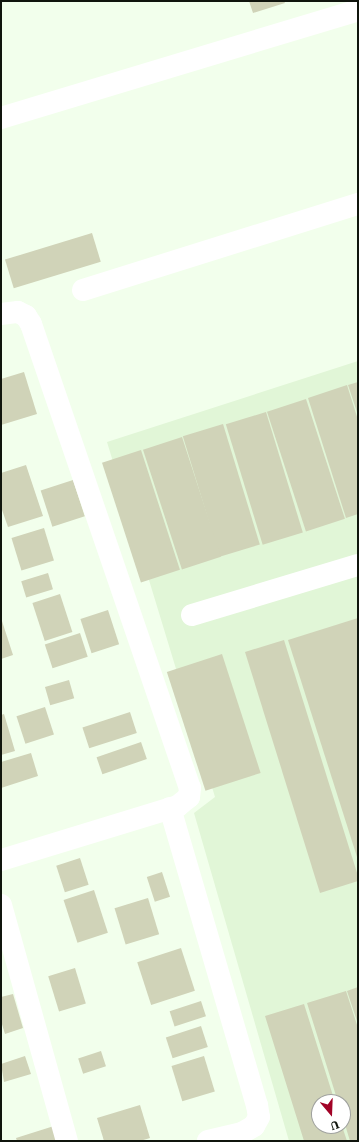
<!DOCTYPE html>
<html>
<head>
<meta charset="utf-8">
<style>
  body { margin:0 }
  #map { position:relative; width:359px; height:1142px; overflow:hidden; background:#f2ffec; font-family:"Roboto Serif",serif }
  div>[style] { position:absolute }
  [style*='--x'] { left:calc(var(--x)*1px); top:calc(var(--y)*1px); width:calc(var(--w)*1px); rotate:calc(var(--a)*1deg) }
  .built>* { inset:0; background:#e1f6d7 }
  .building>* { inset:0; background:#d0d3b8; transform-origin:0 0 }
  .minor>* { height:22px; margin:-11px; padding:0 11px; transform-origin:11px; border-radius:11px; background:#fff }
  span { translate:-50% -50%; white-space:nowrap; text-align:center; line-height:1.15; -webkit-text-stroke:4px #fff; paint-order:stroke }
  .frame { position:absolute; inset:0; border:2px solid #10150d; pointer-events:none }
  .north { position:absolute; left:311px; top:1094px; width:40px; height:40px; box-sizing:border-box; background:#fff; border:1px solid #9fa19e; border-radius:50%; rotate:161deg; font-size:11px; font-weight:700; line-height:16px; text-align:center; color:#10150d }
  .north::after { content:''; display:block; margin:auto; width:14px; height:18px; background:#a20327; clip-path:polygon(50% 0,100% 100%,50% 72%,0 100%) }
</style>
</head>
<body>
<div id="map">
  <div class="built">
    <div style="clip-path:polygon(evenodd,358px 361px,358px 1141px,289px 1141px,194px 813px,215px 797px,107px 442px,358px 361px,319px 1102px,343px 1102px,343px 1126px,319px 1126px,319px 1102px)"></div>
  </div>
  <div class="building">
    <div style="clip-path:polygon(249px 1px,284px 1px,285px 3px,253px 13px)"></div>
    <div style="left:92px;top:233px;width:30px;height:91px;rotate:73deg"></div>
    <div style="clip-path:polygon(24px 372px,37px 414px,1px 425px,1px 379px)"></div>
    <div style="clip-path:polygon(358px 382px,358px 415px,348px 385px)"></div>
    <div style="clip-path:polygon(347px 385px,358px 420px,358px 514px,346px 518px,308px 398px)"></div>
    <div style="left:306px;top:399px;width:126px;height:41px;rotate:72deg"></div>
    <div style="left:266px;top:412px;width:126px;height:42px;rotate:73deg"></div>
    <div style="left:223px;top:424px;width:126px;height:42px;rotate:73deg"></div>
    <div style="left:182px;top:437px;width:126px;height:41px;rotate:72deg"></div>
    <div style="left:141px;top:450px;width:126px;height:41px;rotate:72deg"></div>
    <div style="clip-path:polygon(26px 465px,43px 516px,8px 527px,1px 507px,1px 473px)"></div>
    <div style="left:73px;top:480px;width:38px;height:34px;rotate:72deg"></div>
    <div style="left:44px;top:528px;width:34px;height:34px;rotate:73deg"></div>
    <div style="left:48px;top:573px;width:17px;height:28px;rotate:73deg"></div>
    <div style="left:60px;top:594px;width:40px;height:29px;rotate:72deg"></div>
    <div style="left:108px;top:610px;width:36px;height:29px;rotate:72deg"></div>
    <div style="clip-path:polygon(1px 618px,13px 655px,1px 659px)"></div>
    <div style="clip-path:polygon(358px 618px,358px 860px,288px 640px)"></div>
    <div style="left:80px;top:633px;width:25px;height:37px;rotate:72deg"></div>
    <div style="clip-path:polygon(284px 640px,358px 876px,358px 881px,320px 893px,245px 652px)"></div>
    <div style="left:222px;top:654px;width:125px;height:58px;rotate:72deg"></div>
    <div style="left:69px;top:680px;width:19px;height:25px;rotate:74deg"></div>
    <div style="left:45px;top:707px;width:29px;height:30px;rotate:72deg"></div>
    <div style="left:130px;top:712px;width:22px;height:50px;rotate:72deg"></div>
    <div style="clip-path:polygon(4px 714px,15px 751px,1px 755px,1px 715px)"></div>
    <div style="left:141px;top:742px;width:18px;height:47px;rotate:71deg"></div>
    <div style="clip-path:polygon(31px 753px,38px 776px,1px 788px,1px 762px)"></div>
    <div style="left:80px;top:858px;width:28px;height:25px;rotate:72deg"></div>
    <div style="left:162px;top:872px;width:26px;height:16px;rotate:72deg"></div>
    <div style="left:94px;top:890px;width:45px;height:32px;rotate:72deg"></div>
    <div style="left:148px;top:898px;width:38px;height:35px;rotate:73deg"></div>
    <div style="left:181px;top:948px;width:45px;height:46px;rotate:72deg"></div>
    <div style="left:75px;top:968px;width:37px;height:28px;rotate:73deg"></div>
    <div style="clip-path:polygon(358px 987px,358px 1024px,347px 991px)"></div>
    <div style="clip-path:polygon(346px 991px,358px 1028px,358px 1141px,350px 1141px,343px 1118px,343px 1102px,338px 1102px,307px 1003px)"></div>
    <div style="clip-path:polygon(13px 994px,23px 1028px,5px 1034px,1px 1021px,1px 997px)"></div>
    <div style="left:201px;top:1001px;width:16px;height:33px;rotate:72deg"></div>
    <div style="clip-path:polygon(304px 1004px,335px 1102px,319px 1102px,319px 1126px,342px 1126px,347px 1141px,304px 1141px,265px 1016px)"></div>
    <div style="left:201px;top:1026px;width:22px;height:37px;rotate:72deg"></div>
    <div style="left:101px;top:1051px;width:16px;height:24px;rotate:72deg"></div>
    <div style="clip-path:polygon(25px 1056px,31px 1074px,4px 1082px,1px 1064px)"></div>
    <div style="left:204px;top:1056px;width:37px;height:34px;rotate:73deg"></div>
    <div style="clip-path:polygon(140px 1105px,150px 1138px,140px 1141px,104px 1141px,97px 1118px)"></div>
    <div style="clip-path:polygon(54px 1126px,59px 1141px,17px 1141px,16px 1138px)"></div>
  </div>
  <div class="minor">
    <div style="--x:1;--y:118;--w:373;--a:-16.8"></div>
    <div style="--x:83;--y:290;--w:288;--a:-17.4"></div>
    <div style="--x:1;--y:314;--w:17;--a:-7"></div>
    <div style="--x:18;--y:312;--w:9;--a:27"></div>
    <div style="--x:26;--y:316;--w:9;--a:58"></div>
    <div style="--x:31;--y:324;--w:490;--a:71.1"></div>
    <div style="--x:190;--y:788;--w:9;--a:96"></div>
    <div style="--x:189;--y:797;--w:14;--a:141"></div>
    <div style="--x:178;--y:806;--w:185;--a:163"></div>
    <div style="--x:192;--y:615;--w:173;--a:-16.8"></div>
    <div style="--x:170;--y:808;--w:309;--a:73.7"></div>
    <div style="--x:257;--y:1105;--w:12;--a:81"></div>
    <div style="--x:259;--y:1117;--w:10;--a:119"></div>
    <div style="--x:254;--y:1126;--w:14;--a:150"></div>
    <div style="--x:242;--y:1133;--w:35;--a:167"></div>
    <div style="--x:1;--y:905;--w:245;--a:74.4"></div>
  </div>
  <div class="frame"></div>
  <div class="north">U</div>
</div>
</body>
</html>
